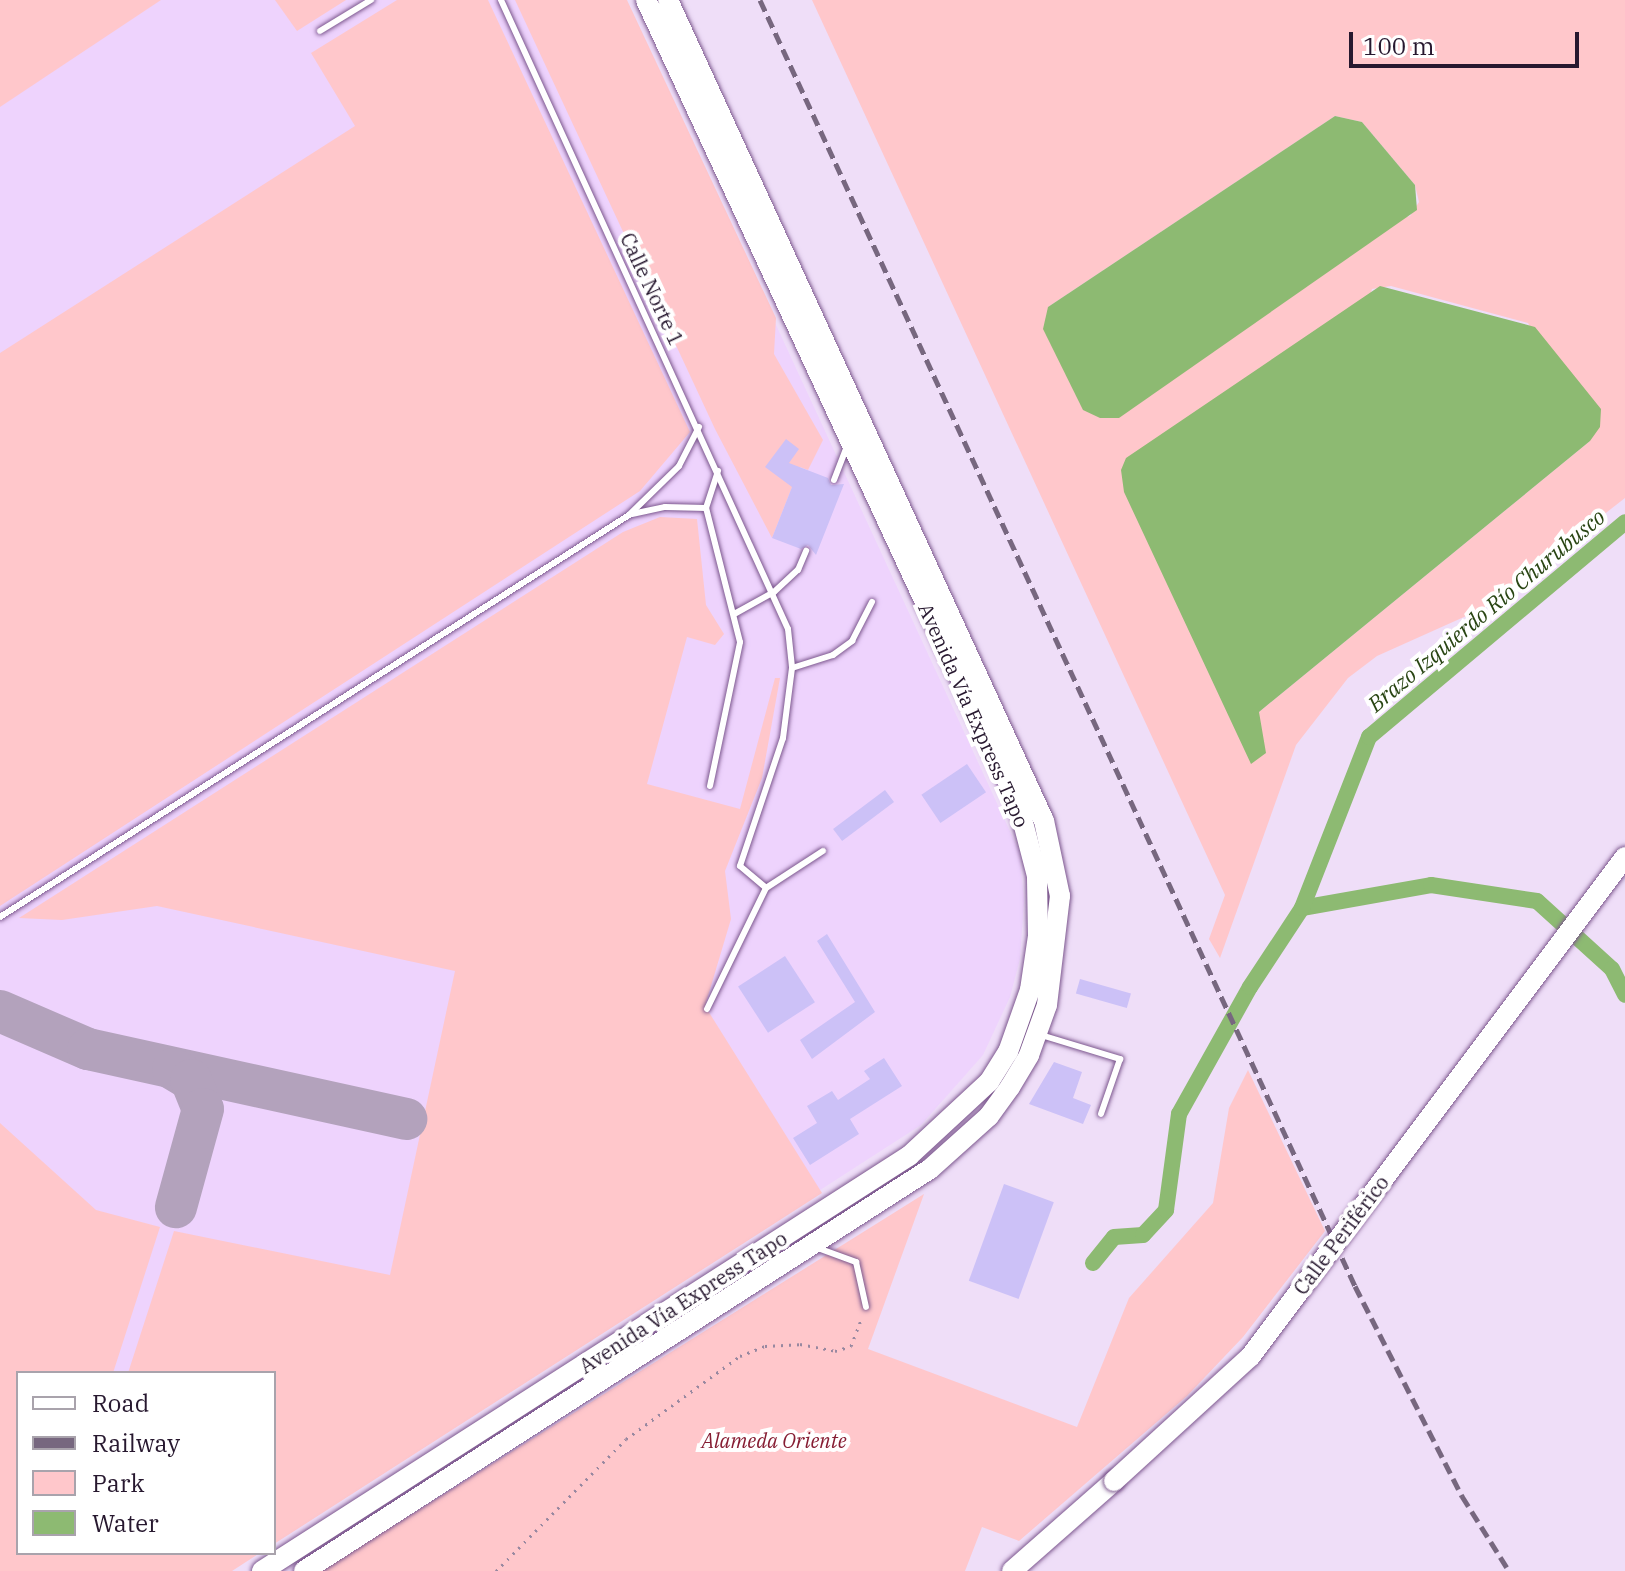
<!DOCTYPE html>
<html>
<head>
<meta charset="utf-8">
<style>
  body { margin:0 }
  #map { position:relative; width:1625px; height:1571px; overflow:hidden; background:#efdef8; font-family:"IBM Plex Serif",serif }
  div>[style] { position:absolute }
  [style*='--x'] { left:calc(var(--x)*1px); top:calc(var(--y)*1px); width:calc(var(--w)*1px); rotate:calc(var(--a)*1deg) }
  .built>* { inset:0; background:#eed3fd }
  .green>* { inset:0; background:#ffc7cb }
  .water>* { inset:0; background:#8dba72 }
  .canal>* { height:16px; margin:-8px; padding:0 8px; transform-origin:8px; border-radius:8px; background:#8dba72 }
  .taxiway>* { height:42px; margin:-21px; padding:0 21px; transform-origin:21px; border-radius:21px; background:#b3a2bc }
  .building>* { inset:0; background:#ccc1f7; transform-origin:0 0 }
  .path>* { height:3px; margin-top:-1.5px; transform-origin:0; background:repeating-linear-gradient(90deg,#9888a0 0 2px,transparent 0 8px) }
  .roads { filter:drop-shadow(0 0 2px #7c578e) drop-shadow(0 0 2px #7c578e) }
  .service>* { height:6px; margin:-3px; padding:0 3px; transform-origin:3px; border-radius:3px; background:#fff }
  .primary>* { height:20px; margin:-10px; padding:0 10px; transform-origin:10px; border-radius:10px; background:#fff }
  .rail>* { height:5px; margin-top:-2.5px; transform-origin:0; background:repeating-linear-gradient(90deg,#77677f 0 12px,transparent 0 18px) }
  .bridges { filter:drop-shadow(0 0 2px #7c578e) drop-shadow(0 0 2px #7c578e) }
  .primary-bridge>* { height:20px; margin:-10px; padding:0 10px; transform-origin:10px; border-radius:10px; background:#fff }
  span { translate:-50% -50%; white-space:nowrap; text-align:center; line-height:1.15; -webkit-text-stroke:8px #fff; paint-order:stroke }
  .street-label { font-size:20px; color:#27182f }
  .park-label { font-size:20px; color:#861d33; font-style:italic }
  .water-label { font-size:22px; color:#294513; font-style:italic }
  .legend { position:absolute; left:16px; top:1371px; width:260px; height:184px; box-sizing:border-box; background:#fff; border:2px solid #a9a3ac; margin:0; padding:10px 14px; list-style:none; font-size:24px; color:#27182f }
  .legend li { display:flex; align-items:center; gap:16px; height:40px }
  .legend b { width:40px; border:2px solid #a9a3ac }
  .scale { position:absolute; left:1349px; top:32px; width:230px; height:36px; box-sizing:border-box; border:4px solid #27182f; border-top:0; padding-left:10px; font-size:24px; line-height:28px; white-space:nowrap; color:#27182f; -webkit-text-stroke:6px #fff; paint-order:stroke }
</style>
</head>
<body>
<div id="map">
  <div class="built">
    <div style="clip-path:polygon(0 0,626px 0,1019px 851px,1024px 900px,1020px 959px,1010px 997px,983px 1055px,921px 1125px,814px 1194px,274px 1373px,18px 1373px,18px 1553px,0 1571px)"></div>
  </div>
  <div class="green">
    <div style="clip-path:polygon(0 0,161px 0,0 107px)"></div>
    <div style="clip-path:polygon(275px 0,346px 0,297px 31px)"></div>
    <div style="clip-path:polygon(397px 0,488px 0,690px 432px,640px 491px,0 906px,0 353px,355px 126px,311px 53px)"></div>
    <div style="clip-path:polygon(515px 0,627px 0,776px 318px,774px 354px,823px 440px,808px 470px,800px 467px,772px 538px,715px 429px)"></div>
    <div style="clip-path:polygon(evenodd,812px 0,1625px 0,1625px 498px,1484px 608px,1377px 656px,1348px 678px,1296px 745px,1220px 958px,1209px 939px,1225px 895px,812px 0,1335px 116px,1362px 122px,1415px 185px,1419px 202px,1410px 216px,1048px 307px,1335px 116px,812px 0,1391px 286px,1528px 323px,1590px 441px,1259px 712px,1372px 289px,1391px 286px)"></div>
    <div style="clip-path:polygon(660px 517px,697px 519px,706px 605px,724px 634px,715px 645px,687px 637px,647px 784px,740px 809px,775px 678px,780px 678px,762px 778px,725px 871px,731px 919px,705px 1006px,822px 1193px,274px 1544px,274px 1373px,128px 1373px,174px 1231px,390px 1275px,455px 971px,157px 906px,62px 920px,19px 918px,623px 532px)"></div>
    <div style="clip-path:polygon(1248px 1070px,1325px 1231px,1243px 1337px,1187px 1396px,1019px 1541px,982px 1527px,965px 1571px,321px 1571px,924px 1194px,868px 1349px,1077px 1427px,1129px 1298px,1213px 1203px,1229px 1108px)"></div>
    <div style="clip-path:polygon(0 1123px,96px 1210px,160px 1227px,113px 1373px,18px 1373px,18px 1553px,260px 1553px,232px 1571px,0 1571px)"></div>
  </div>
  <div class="water">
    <div style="clip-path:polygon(1335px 116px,1362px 122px,1415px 185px,1417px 210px,1119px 418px,1100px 418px,1083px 410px,1043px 329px,1048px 307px)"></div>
    <div style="clip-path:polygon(1380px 286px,1535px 327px,1601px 409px,1600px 427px,1590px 441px,1259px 712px,1266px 753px,1251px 764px,1124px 492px,1121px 470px,1126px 458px)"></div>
  </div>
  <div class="canal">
    <div style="--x:1302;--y:908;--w:131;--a:-10.1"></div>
    <div style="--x:1431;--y:885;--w:107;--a:8.6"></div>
    <div style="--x:1537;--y:901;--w:101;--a:42.2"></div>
    <div style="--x:1612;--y:969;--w:29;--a:63"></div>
    <div style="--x:1093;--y:1263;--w:33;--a:-51"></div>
    <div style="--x:1114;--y:1237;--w:29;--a:-4"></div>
    <div style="--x:1143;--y:1235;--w:34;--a:-47"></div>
    <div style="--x:1166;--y:1210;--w:97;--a:-82.3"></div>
    <div style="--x:1179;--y:1114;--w:145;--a:-60.8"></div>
    <div style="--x:1250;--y:987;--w:95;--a:-56.6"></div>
    <div style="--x:1302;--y:908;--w:184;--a:-68.6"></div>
    <div style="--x:1369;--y:737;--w:334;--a:-40"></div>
  </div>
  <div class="taxiway">
    <div style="--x:0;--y:1011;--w:96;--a:23.4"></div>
    <div style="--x:88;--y:1049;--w:326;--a:12.4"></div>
    <div style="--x:173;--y:1069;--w:21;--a:31"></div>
    <div style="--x:191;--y:1080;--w:31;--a:68"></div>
    <div style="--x:203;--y:1109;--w:102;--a:105.4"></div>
  </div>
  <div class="building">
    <div style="clip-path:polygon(786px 439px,799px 449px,789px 463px,828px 478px,831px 485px,844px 484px,816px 555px,808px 545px,801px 549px,772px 538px,792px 487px,765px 467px)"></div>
    <div style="left:967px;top:764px;width:34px;height:55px;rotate:56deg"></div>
    <div style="left:885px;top:790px;width:15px;height:65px;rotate:53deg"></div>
    <div style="clip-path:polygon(827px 934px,875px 1012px,812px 1059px,800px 1040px,855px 1002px,817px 941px)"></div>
    <div style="left:785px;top:956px;width:55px;height:56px;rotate:57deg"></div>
    <div style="left:1080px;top:979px;width:53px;height:15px;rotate:16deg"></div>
    <div style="clip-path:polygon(884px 1058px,902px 1086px,850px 1119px,859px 1134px,810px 1165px,793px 1138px,817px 1123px,807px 1106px,832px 1091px,838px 1100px,870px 1079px,864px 1071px)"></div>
    <div style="clip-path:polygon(1054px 1062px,1082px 1072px,1073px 1098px,1091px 1105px,1083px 1124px,1029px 1104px)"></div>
    <div style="left:1004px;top:1184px;width:53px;height:103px;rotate:20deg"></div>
  </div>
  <div class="path">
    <div style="--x:496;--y:1571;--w:185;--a:-45.4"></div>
    <div style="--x:626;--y:1439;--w:141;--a:-36.1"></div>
    <div style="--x:740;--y:1356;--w:27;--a:-22"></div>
    <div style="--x:765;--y:1346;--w:35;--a:-3"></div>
    <div style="--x:800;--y:1344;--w:36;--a:11"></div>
    <div style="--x:835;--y:1351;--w:17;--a:-17"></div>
    <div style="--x:851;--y:1346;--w:31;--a:-69"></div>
  </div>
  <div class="roads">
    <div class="service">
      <div style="--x:501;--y:0;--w:691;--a:65.47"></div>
      <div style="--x:788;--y:629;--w:39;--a:84"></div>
      <div style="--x:792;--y:668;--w:71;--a:97.3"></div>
      <div style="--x:783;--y:738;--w:135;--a:108.6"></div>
      <div style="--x:740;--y:866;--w:34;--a:40"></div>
      <div style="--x:320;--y:31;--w:60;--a:-31.3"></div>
      <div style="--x:834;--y:480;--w:36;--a:-69"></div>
      <div style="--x:632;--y:514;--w:34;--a:-12"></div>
      <div style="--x:665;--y:507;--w:41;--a:1.4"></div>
      <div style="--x:736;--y:613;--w:43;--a:-28.9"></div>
      <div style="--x:774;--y:592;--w:33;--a:-43"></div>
      <div style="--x:798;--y:570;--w:21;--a:-67"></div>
      <div style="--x:792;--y:668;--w:43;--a:-17.6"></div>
      <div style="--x:833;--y:655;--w:24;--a:-36"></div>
      <div style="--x:852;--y:641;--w:44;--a:-62.9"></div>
      <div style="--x:710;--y:786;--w:147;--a:-78.2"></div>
      <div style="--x:740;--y:642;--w:138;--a:-104.2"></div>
      <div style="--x:706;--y:508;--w:39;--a:-72"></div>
      <div style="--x:0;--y:917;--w:746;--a:-32.58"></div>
      <div style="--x:629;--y:515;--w:70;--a:-44.4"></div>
      <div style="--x:679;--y:466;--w:44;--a:-62.9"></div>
      <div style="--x:707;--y:1009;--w:135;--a:-64"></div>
      <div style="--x:766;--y:888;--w:68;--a:-33"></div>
      <div style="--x:1041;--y:1035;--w:83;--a:16.9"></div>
      <div style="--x:1120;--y:1059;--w:58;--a:109.1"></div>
      <div style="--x:815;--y:1247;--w:44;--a:20.1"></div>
      <div style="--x:856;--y:1262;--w:46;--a:77.5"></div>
    </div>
    <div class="primary">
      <div style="--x:262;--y:1571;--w:769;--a:-32.68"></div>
      <div style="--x:909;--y:1156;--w:109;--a:-42.8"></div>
      <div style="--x:989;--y:1082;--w:36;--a:-58"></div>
      <div style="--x:1008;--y:1052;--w:66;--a:-70.5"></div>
      <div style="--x:1030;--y:990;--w:55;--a:-81.6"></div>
      <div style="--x:1038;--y:936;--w:60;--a:-91"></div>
      <div style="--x:1037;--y:876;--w:75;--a:-104.6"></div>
      <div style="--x:1018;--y:803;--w:885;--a:-114.86"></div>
      <div style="--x:304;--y:1571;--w:744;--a:-32.71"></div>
      <div style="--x:930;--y:1169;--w:79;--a:-41.9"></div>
      <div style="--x:989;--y:1116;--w:36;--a:-54"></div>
      <div style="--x:1010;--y:1087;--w:37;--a:-59"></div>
      <div style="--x:1029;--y:1055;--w:53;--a:-70.2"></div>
      <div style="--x:1047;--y:1005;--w:110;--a:-83.2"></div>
      <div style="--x:1060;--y:896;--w:77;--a:-102"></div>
      <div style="--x:1044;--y:821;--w:903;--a:-114.61"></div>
      <div style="--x:1012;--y:1571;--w:136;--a:-41.4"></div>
    </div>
  </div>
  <div class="rail">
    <div style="--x:760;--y:0;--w:1417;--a:65.17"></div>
    <div style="--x:1355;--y:1286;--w:236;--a:63"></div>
    <div style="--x:1462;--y:1496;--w:89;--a:57.9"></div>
  </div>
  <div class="bridges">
    <div class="primary-bridge">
      <div style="--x:1114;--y:1481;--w:184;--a:-42.4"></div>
      <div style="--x:1250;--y:1357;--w:625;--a:-53.13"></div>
    </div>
  </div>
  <div class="street-label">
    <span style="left:652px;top:289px;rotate:65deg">Calle Norte 1</span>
    <span style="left:974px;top:715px;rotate:66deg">Avenida Vía Express Tapo</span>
    <span style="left:1341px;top:1235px;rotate:-53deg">Calle Periférico</span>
    <span style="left:683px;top:1302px;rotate:-33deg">Avenida Vía Express Tapo</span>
  </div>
  <div class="park-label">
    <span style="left:774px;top:1440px">Alameda Oriente</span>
  </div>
  <div class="water-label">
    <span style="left:1486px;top:610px;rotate:-40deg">Brazo Izquierdo Río Churubusco</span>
  </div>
  <ul class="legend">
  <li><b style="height:10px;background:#fff"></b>Road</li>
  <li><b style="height:10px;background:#77677f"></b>Railway</li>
  <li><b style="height:22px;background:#ffc7cb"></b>Park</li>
  <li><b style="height:22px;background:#8dba72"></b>Water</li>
  </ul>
  <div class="scale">100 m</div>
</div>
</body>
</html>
